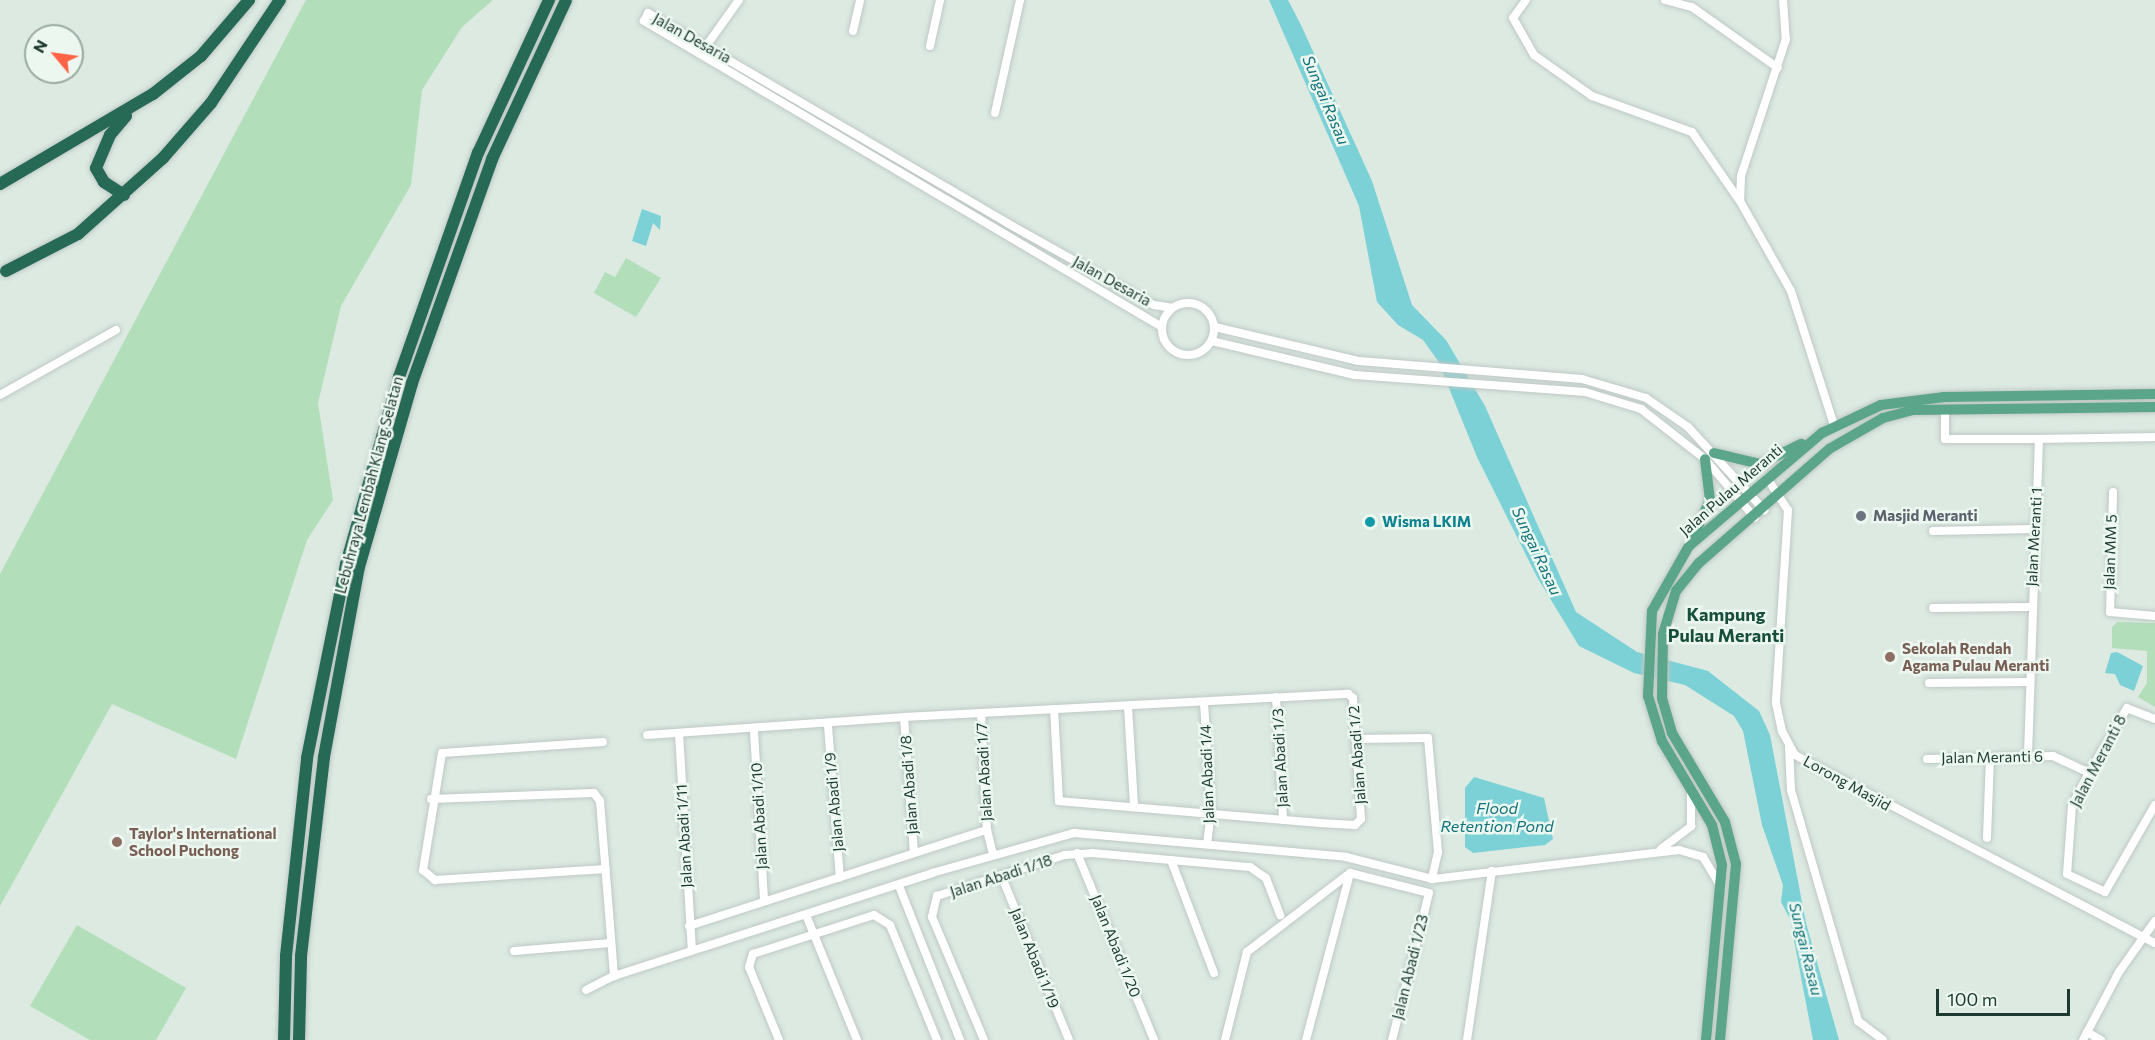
<!DOCTYPE html>
<html>
<head>
<meta charset="utf-8">
<style>
  body { margin:0 }
  #map { position:relative; width:2155px; height:1040px; overflow:hidden; background:#dceae2; font-family:Commissioner,sans-serif }
  div>[style] { position:absolute }
  [style*='--x'] { left:calc(var(--x)*1px); top:calc(var(--y)*1px); width:calc(var(--w)*1px); rotate:calc(var(--a)*1deg) }
  .green>* { inset:0; background:#b2deba }
  .water>* { inset:0; background:#7cd1d6 }
  .roads { filter:drop-shadow(0 0 2px #bfc8c5) drop-shadow(0 0 2px #bfc8c5) }
  .minor>* { height:8px; margin:-4px; padding:0 4px; transform-origin:4px; border-radius:4px; background:#fff }
  .minor>.ring { margin:-4px; padding:0; box-sizing:content-box; background:none; border:8px solid #fff; border-radius:50% }
  .major>* { height:10px; margin:-5px; padding:0 5px; transform-origin:5px; border-radius:5px; background:#5ba58b }
  .highway>* { height:12px; margin:-6px; padding:0 6px; transform-origin:6px; border-radius:6px; background:#266955 }
  .dots>* { width:16px; height:16px; translate:-50% -50%; box-sizing:border-box; border:3px solid #ecf7f0; border-radius:50% }
  span { translate:-50% -50%; white-space:nowrap; text-align:center; line-height:1.15; -webkit-text-stroke:5px #ecf7f0; paint-order:stroke }
  .street-label { font-size:15px; color:#1c3a30 }
  .worship-label { font-size:15px; color:#5b616d; font-weight:700 }
  .left { translate:0 -50%; text-align:left }
  .culture-label { font-size:15px; color:#0d838f; font-weight:700 }
  .education-label { font-size:15px; color:#785e54; font-weight:700 }
  .water-label { font-size:16px; color:#11737b; font-style:italic }
  .quarter-label { font-size:18px; color:#174e3c; font-weight:700 }
  .north { position:absolute; left:24px; top:24px; width:60px; height:60px; box-sizing:border-box; background:#ecf7f0; border:2px solid #99aba3; border-radius:50%; rotate:299deg; font-size:16px; font-weight:700; line-height:24px; text-align:center; color:#1c3a30 }
  .north::after { content:''; display:block; margin:auto; width:21px; height:27px; background:#ff6245; clip-path:polygon(50% 0,100% 100%,50% 72%,0 100%) }
  .scale { position:absolute; left:1936px; top:989px; width:134px; height:27px; box-sizing:border-box; border:3px solid #1c3a30; border-top:0; padding-left:8px; font-size:18px; line-height:21px; white-space:nowrap; color:#1c3a30; -webkit-text-stroke:4px #ecf7f0; paint-order:stroke }
</style>
</head>
<body>
<div id="map">
  <div class="green">
    <div style="clip-path:polygon(306px 0,493px 0,462px 27px,422px 90px,411px 185px,341px 306px,318px 403px,333px 500px,307px 540px,236px 759px,112px 704px,0 906px,0 574px)"></div>
    <div style="clip-path:polygon(626px 258px,661px 278px,636px 317px,594px 293px,605px 272px,615px 277px)"></div>
    <div style="clip-path:polygon(2117px 622px,2155px 623px,2155px 707px,2138px 697px,2147px 683px,2147px 651px,2112px 648px,2112px 627px)"></div>
    <div style="clip-path:polygon(77px 925px,186px 988px,156px 1040px,90px 1040px,30px 1006px)"></div>
  </div>
  <div class="water">
    <div style="clip-path:polygon(1269px 0,1288px 0,1301px 25px,1372px 181px,1412px 305px,1446px 340px,1485px 406px,1576px 612px,1637px 652px,1708px 671px,1759px 711px,1770px 735px,1806px 923px,1839px 1040px,1813px 1040px,1790px 919px,1781px 902px,1783px 885px,1762px 825px,1743px 731px,1734px 716px,1685px 685px,1634px 673px,1579px 646px,1537px 577px,1477px 457px,1438px 361px,1423px 340px,1398px 325px,1377px 302px,1359px 206px)"></div>
    <div style="clip-path:polygon(642px 209px,661px 216px,660px 230px,653px 223px,646px 246px,632px 241px)"></div>
    <div style="clip-path:polygon(2117px 652px,2143px 666px,2134px 691px,2120px 685px,2115px 674px,2105px 673px,2111px 653px)"></div>
    <div style="clip-path:polygon(1474px 777px,1544px 798px,1553px 839px,1545px 845px,1473px 853px,1465px 847px,1465px 788px)"></div>
  </div>
  <div class="roads">
    <div class="minor">
      <div style="--x:1526;--y:0;--w:22;--a:126"></div>
      <div style="--x:1513;--y:18;--w:43;--a:60.4"></div>
      <div style="--x:1534;--y:55;--w:71;--a:35.3"></div>
      <div style="--x:1592;--y:96;--w:106;--a:19.8"></div>
      <div style="--x:1692;--y:132;--w:83;--a:55.3"></div>
      <div style="--x:1665;--y:0;--w:28;--a:15"></div>
      <div style="--x:1692;--y:7;--w:105;--a:35.3"></div>
      <div style="--x:1783;--y:0;--w:39;--a:86"></div>
      <div style="--x:1786;--y:39;--w:144;--a:108.2"></div>
      <div style="--x:1741;--y:176;--w:25;--a:92"></div>
      <div style="--x:1740;--y:201;--w:103;--a:60.5"></div>
      <div style="--x:1791;--y:291;--w:141;--a:72.2"></div>
      <div style="--x:853;--y:31;--w:32;--a:-77"></div>
      <div style="--x:930;--y:46;--w:47;--a:-77.7"></div>
      <div style="--x:704;--y:49;--w:60;--a:-54.5"></div>
      <div style="--x:995;--y:113;--w:116;--a:-77.5"></div>
      <div class="ring" style="left:1162px;top:303px;width:44px;height:44px"></div>
      <div style="--x:1162;--y:327;--w:602;--a:-149.43"></div>
      <div style="--x:644;--y:21;--w:9;--a:-63"></div>
      <div style="--x:648;--y:13;--w:416;--a:30.3"></div>
      <div style="--x:1007;--y:223;--w:168;--a:29.2"></div>
      <div style="--x:1154;--y:305;--w:18;--a:9"></div>
      <div style="--x:1215;--y:327;--w:148;--a:13.3"></div>
      <div style="--x:1359;--y:361;--w:224;--a:4.6"></div>
      <div style="--x:1582;--y:379;--w:67;--a:16.5"></div>
      <div style="--x:1646;--y:398;--w:51;--a:34.6"></div>
      <div style="--x:1688;--y:427;--w:113;--a:47.5"></div>
      <div style="--x:1212;--y:341;--w:147;--a:13.4"></div>
      <div style="--x:1355;--y:375;--w:231;--a:4.2"></div>
      <div style="--x:1585;--y:392;--w:59;--a:16.9"></div>
      <div style="--x:1641;--y:409;--w:81;--a:38"></div>
      <div style="--x:1705;--y:459;--w:77;--a:49.7"></div>
      <div style="--x:0;--y:395;--w:133;--a:-29.3"></div>
      <div style="--x:1945;--y:409;--w:30;--a:90"></div>
      <div style="--x:1945;--y:439;--w:94;--a:0"></div>
      <div style="--x:2039;--y:439;--w:318;--a:92"></div>
      <div style="--x:2039;--y:439;--w:116;--a:-1"></div>
      <div style="--x:1767;--y:478;--w:38;--a:57"></div>
      <div style="--x:1788;--y:510;--w:193;--a:93.6"></div>
      <div style="--x:1776;--y:703;--w:29;--a:78"></div>
      <div style="--x:1782;--y:731;--w:27;--a:62"></div>
      <div style="--x:1795;--y:755;--w:406;--a:27.6"></div>
      <div style="--x:2113;--y:492;--w:120;--a:91.4"></div>
      <div style="--x:2110;--y:612;--w:45;--a:5.1"></div>
      <div style="--x:1933;--y:531;--w:101;--a:-1.1"></div>
      <div style="--x:1933;--y:608;--w:98;--a:-0.6"></div>
      <div style="--x:1929;--y:683;--w:99;--a:-0.6"></div>
      <div style="--x:1276;--y:697;--w:123;--a:86.7"></div>
      <div style="--x:1204;--y:703;--w:109;--a:86.3"></div>
      <div style="--x:1211;--y:812;--w:32;--a:97"></div>
      <div style="--x:1128;--y:707;--w:98;--a:86.5"></div>
      <div style="--x:981;--y:713;--w:117;--a:87.1"></div>
      <div style="--x:987;--y:830;--w:25;--a:76"></div>
      <div style="--x:904;--y:717;--w:136;--a:85.8"></div>
      <div style="--x:2155;--y:719;--w:30;--a:-159"></div>
      <div style="--x:2127;--y:708;--w:75;--a:120.3"></div>
      <div style="--x:2089;--y:773;--w:36;--a:118"></div>
      <div style="--x:2072;--y:805;--w:69;--a:94.1"></div>
      <div style="--x:2067;--y:874;--w:42;--a:25.3"></div>
      <div style="--x:2105;--y:892;--w:100;--a:-60.1"></div>
      <div style="--x:828;--y:726;--w:152;--a:85.5"></div>
      <div style="--x:754;--y:731;--w:170;--a:86.6"></div>
      <div style="--x:679;--y:733;--w:218;--a:86.6"></div>
      <div style="--x:647;--y:735;--w:258;--a:-4"></div>
      <div style="--x:904;--y:717;--w:445;--a:-3"></div>
      <div style="--x:1348;--y:694;--w:6;--a:39"></div>
      <div style="--x:1353;--y:698;--w:121;--a:86.2"></div>
      <div style="--x:1361;--y:819;--w:8;--a:135"></div>
      <div style="--x:1355;--y:825;--w:36;--a:-177"></div>
      <div style="--x:1319;--y:823;--w:261;--a:-175.2"></div>
      <div style="--x:1059;--y:801;--w:92;--a:-93.1"></div>
      <div style="--x:1355;--y:739;--w:73;--a:-0.8"></div>
      <div style="--x:1428;--y:738;--w:114;--a:85"></div>
      <div style="--x:1438;--y:852;--w:28;--a:103"></div>
      <div style="--x:603;--y:742;--w:161;--a:176.1"></div>
      <div style="--x:442;--y:753;--w:119;--a:99.2"></div>
      <div style="--x:423;--y:870;--w:16;--a:40"></div>
      <div style="--x:435;--y:880;--w:171;--a:-3.7"></div>
      <div style="--x:1789;--y:747;--w:43;--a:87.3"></div>
      <div style="--x:1791;--y:790;--w:241;--a:73.8"></div>
      <div style="--x:1858;--y:1021;--w:31;--a:37"></div>
      <div style="--x:1927;--y:759;--w:126;--a:-1.4"></div>
      <div style="--x:2053;--y:756;--w:40;--a:25"></div>
      <div style="--x:431;--y:799;--w:163;--a:-2.1"></div>
      <div style="--x:594;--y:793;--w:10;--a:53"></div>
      <div style="--x:600;--y:801;--w:176;--a:85.4"></div>
      <div style="--x:1987;--y:838;--w:80;--a:-87.9"></div>
      <div style="--x:1661;--y:849;--w:38;--a:-37"></div>
      <div style="--x:1691;--y:826;--w:32;--a:-90"></div>
      <div style="--x:1077;--y:853;--w:202;--a:67.6"></div>
      <div style="--x:1171;--y:860;--w:121;--a:69.2"></div>
      <div style="--x:1001;--y:875;--w:178;--a:67.6"></div>
      <div style="--x:899;--y:886;--w:166;--a:68.4"></div>
      <div style="--x:806;--y:915;--w:135;--a:67.8"></div>
      <div style="--x:689;--y:926;--w:313;--a:-17.9"></div>
      <div style="--x:514;--y:951;--w:97;--a:-4.7"></div>
      <div style="--x:586;--y:990;--w:31;--a:-27"></div>
      <div style="--x:614;--y:976;--w:334;--a:-17.9"></div>
      <div style="--x:932;--y:873;--w:148;--a:-15.7"></div>
      <div style="--x:1074;--y:833;--w:273;--a:5"></div>
      <div style="--x:1346;--y:857;--w:89;--a:14.3"></div>
      <div style="--x:1432;--y:879;--w:249;--a:-6.7"></div>
      <div style="--x:1679;--y:850;--w:25;--a:16"></div>
      <div style="--x:1703;--y:857;--w:33;--a:59"></div>
      <div style="--x:2087;--y:1032;--w:16;--a:30"></div>
      <div style="--x:779;--y:1040;--w:79;--a:-112.3"></div>
      <div style="--x:749;--y:967;--w:14;--a:-73"></div>
      <div style="--x:753;--y:954;--w:127;--a:-17.9"></div>
      <div style="--x:874;--y:915;--w:19;--a:32"></div>
      <div style="--x:890;--y:925;--w:124;--a:67.8"></div>
      <div style="--x:984;--y:1040;--w:134;--a:-112.9"></div>
      <div style="--x:932;--y:917;--w:22;--a:-77"></div>
      <div style="--x:937;--y:896;--w:134;--a:-17.8"></div>
      <div style="--x:1065;--y:855;--w:27;--a:-4"></div>
      <div style="--x:1092;--y:853;--w:159;--a:5.1"></div>
      <div style="--x:1250;--y:867;--w:19;--a:35"></div>
      <div style="--x:1266;--y:878;--w:40;--a:69"></div>
      <div style="--x:1225;--y:1040;--w:91;--a:-76"></div>
      <div style="--x:1247;--y:952;--w:130;--a:-37.5"></div>
      <div style="--x:1350;--y:873;--w:81;--a:14.2"></div>
      <div style="--x:1429;--y:893;--w:152;--a:104.1"></div>
      <div style="--x:1306;--y:1040;--w:173;--a:-75.2"></div>
      <div style="--x:1467;--y:1040;--w:171;--a:-81.6"></div>
      <div style="--x:2083;--y:1040;--w:77;--a:-62.1"></div>
      <div style="--x:2119;--y:972;--w:62;--a:-54.8"></div>
    </div>
    <div class="major">
      <div style="--x:1714;--y:453;--w:47;--a:13.4"></div>
      <div style="--x:1760;--y:464;--w:46;--a:-26"></div>
      <div style="--x:1692;--y:540;--w:44;--a:-65.8"></div>
      <div style="--x:1710;--y:500;--w:41;--a:-97"></div>
      <div style="--x:1706;--y:1040;--w:176;--a:-84.8"></div>
      <div style="--x:1722;--y:865;--w:41;--a:-104"></div>
      <div style="--x:1712;--y:825;--w:98;--a:-120.8"></div>
      <div style="--x:1662;--y:741;--w:47;--a:-107.3"></div>
      <div style="--x:1648;--y:696;--w:85;--a:-87.3"></div>
      <div style="--x:1652;--y:611;--w:75;--a:-60.4"></div>
      <div style="--x:1689;--y:546;--w:175;--a:-40.4"></div>
      <div style="--x:1822;--y:433;--w:65;--a:-25.4"></div>
      <div style="--x:1881;--y:405;--w:64;--a:-7.2"></div>
      <div style="--x:1944;--y:397;--w:211;--a:-0.8"></div>
      <div style="--x:1720;--y:1040;--w:177;--a:-84.8"></div>
      <div style="--x:1736;--y:864;--w:43;--a:-104.7"></div>
      <div style="--x:1725;--y:822;--w:104;--a:-120.8"></div>
      <div style="--x:1672;--y:733;--w:36;--a:-106"></div>
      <div style="--x:1662;--y:698;--w:64;--a:-89.1"></div>
      <div style="--x:1663;--y:634;--w:45;--a:-73.2"></div>
      <div style="--x:1676;--y:591;--w:36;--a:-51"></div>
      <div style="--x:1699;--y:563;--w:173;--a:-41.2"></div>
      <div style="--x:1829;--y:449;--w:62;--a:-29.9"></div>
      <div style="--x:1883;--y:418;--w:31;--a:-15"></div>
      <div style="--x:1913;--y:410;--w:242;--a:-0.7"></div>
    </div>
    <div class="highway">
      <div style="--x:0;--y:184;--w:178;--a:-30.5"></div>
      <div style="--x:153;--y:94;--w:61;--a:-38.4"></div>
      <div style="--x:201;--y:56;--w:74;--a:-49.4"></div>
      <div style="--x:124;--y:195;--w:24;--a:-147"></div>
      <div style="--x:104;--y:182;--w:16;--a:-120"></div>
      <div style="--x:96;--y:168;--w:36;--a:-67"></div>
      <div style="--x:110;--y:135;--w:25;--a:-50"></div>
      <div style="--x:6;--y:271;--w:81;--a:-27.2"></div>
      <div style="--x:78;--y:234;--w:114;--a:-41.8"></div>
      <div style="--x:163;--y:158;--w:73;--a:-48.9"></div>
      <div style="--x:211;--y:103;--w:124;--a:-56.2"></div>
      <div style="--x:284;--y:1040;--w:84;--a:-88.6"></div>
      <div style="--x:286;--y:956;--w:199;--a:-83.9"></div>
      <div style="--x:307;--y:758;--w:198;--a:-78.6"></div>
      <div style="--x:346;--y:564;--w:194;--a:-74.2"></div>
      <div style="--x:399;--y:377;--w:238;--a:-70.6"></div>
      <div style="--x:478;--y:153;--w:169;--a:-65.1"></div>
      <div style="--x:299;--y:1040;--w:84;--a:-88.6"></div>
      <div style="--x:301;--y:956;--w:200;--a:-83.4"></div>
      <div style="--x:324;--y:757;--w:193;--a:-79.6"></div>
      <div style="--x:359;--y:567;--w:191;--a:-73.9"></div>
      <div style="--x:412;--y:383;--w:238;--a:-70.3"></div>
      <div style="--x:492;--y:159;--w:175;--a:-65"></div>
    </div>
  </div>
  <div class="dots">
    <div style="left:1861px;top:516px;background:#6b7280"></div>
    <div style="left:1370px;top:522px;background:#0f9aa8"></div>
    <div style="left:1890px;top:657px;background:#8d6e63"></div>
    <div style="left:117px;top:842px;background:#8d6e63"></div>
  </div>
  <div class="street-label">
    <span style="left:692px;top:38px;rotate:29deg">Jalan Desaria</span>
    <span style="left:1112px;top:281px;rotate:29deg">Jalan Desaria</span>
    <span style="left:369px;top:485px;rotate:-75deg">Lebuhraya Lembah Klang Selatan</span>
    <span style="left:1731px;top:490px;rotate:-41deg">Jalan Pulau Meranti</span>
    <span style="left:2034px;top:537px;rotate:-87deg">Jalan Meranti 1</span>
    <span style="left:2110px;top:552px;rotate:-88deg">Jalan MM 5</span>
    <span style="left:1357px;top:755px;rotate:-94deg">Jalan Abadi 1/2</span>
    <span style="left:1992px;top:757px;rotate:-1deg">Jalan Meranti 6</span>
    <span style="left:1280px;top:758px;rotate:-93deg">Jalan Abadi 1/3</span>
    <span style="left:2098px;top:761px;rotate:-62deg">Jalan Meranti 8</span>
    <span style="left:984px;top:772px;rotate:-93deg">Jalan Abadi 1/7</span>
    <span style="left:1207px;top:774px;rotate:-92deg">Jalan Abadi 1/4</span>
    <span style="left:1847px;top:783px;rotate:29deg">Lorong Masjid</span>
    <span style="left:909px;top:785px;rotate:-94deg">Jalan Abadi 1/8</span>
    <span style="left:834px;top:802px;rotate:-95deg">Jalan Abadi 1/9</span>
    <span style="left:759px;top:816px;rotate:-93deg">Jalan Abadi 1/10</span>
    <span style="left:684px;top:836px;rotate:-93deg">Jalan Abadi 1/11</span>
    <span style="left:1001px;top:876px;rotate:-18deg">Jalan Abadi 1/18</span>
    <span style="left:1116px;top:946px;rotate:68deg">Jalan Abadi 1/20</span>
    <span style="left:1035px;top:958px;rotate:68deg">Jalan Abadi 1/19</span>
    <span style="left:1410px;top:967px;rotate:-76deg">Jalan Abadi 1/23</span>
  </div>
  <div class="worship-label">
    <span class="left" style="left:1873px;top:516px">Masjid Meranti</span>
  </div>
  <div class="culture-label">
    <span class="left" style="left:1382px;top:522px">Wisma LKIM</span>
  </div>
  <div class="education-label">
    <span class="left" style="left:1902px;top:657px">Sekolah Rendah<br>Agama Pulau Meranti</span>
    <span class="left" style="left:129px;top:842px">Taylor's International<br>School Puchong</span>
  </div>
  <div class="water-label">
    <span style="left:1326px;top:100px;rotate:67deg">Sungai Rasau</span>
    <span style="left:1537px;top:551px;rotate:65deg">Sungai Rasau</span>
    <span style="left:1497px;top:817px">Flood<br>Retention Pond</span>
    <span style="left:1806px;top:949px;rotate:76deg">Sungai Rasau</span>
  </div>
  <div class="quarter-label">
    <span style="left:1726px;top:625px">Kampung<br>Pulau Meranti</span>
  </div>
  <div class="north">N</div>
  <div class="scale">100 m</div>
</div>
</body>
</html>
